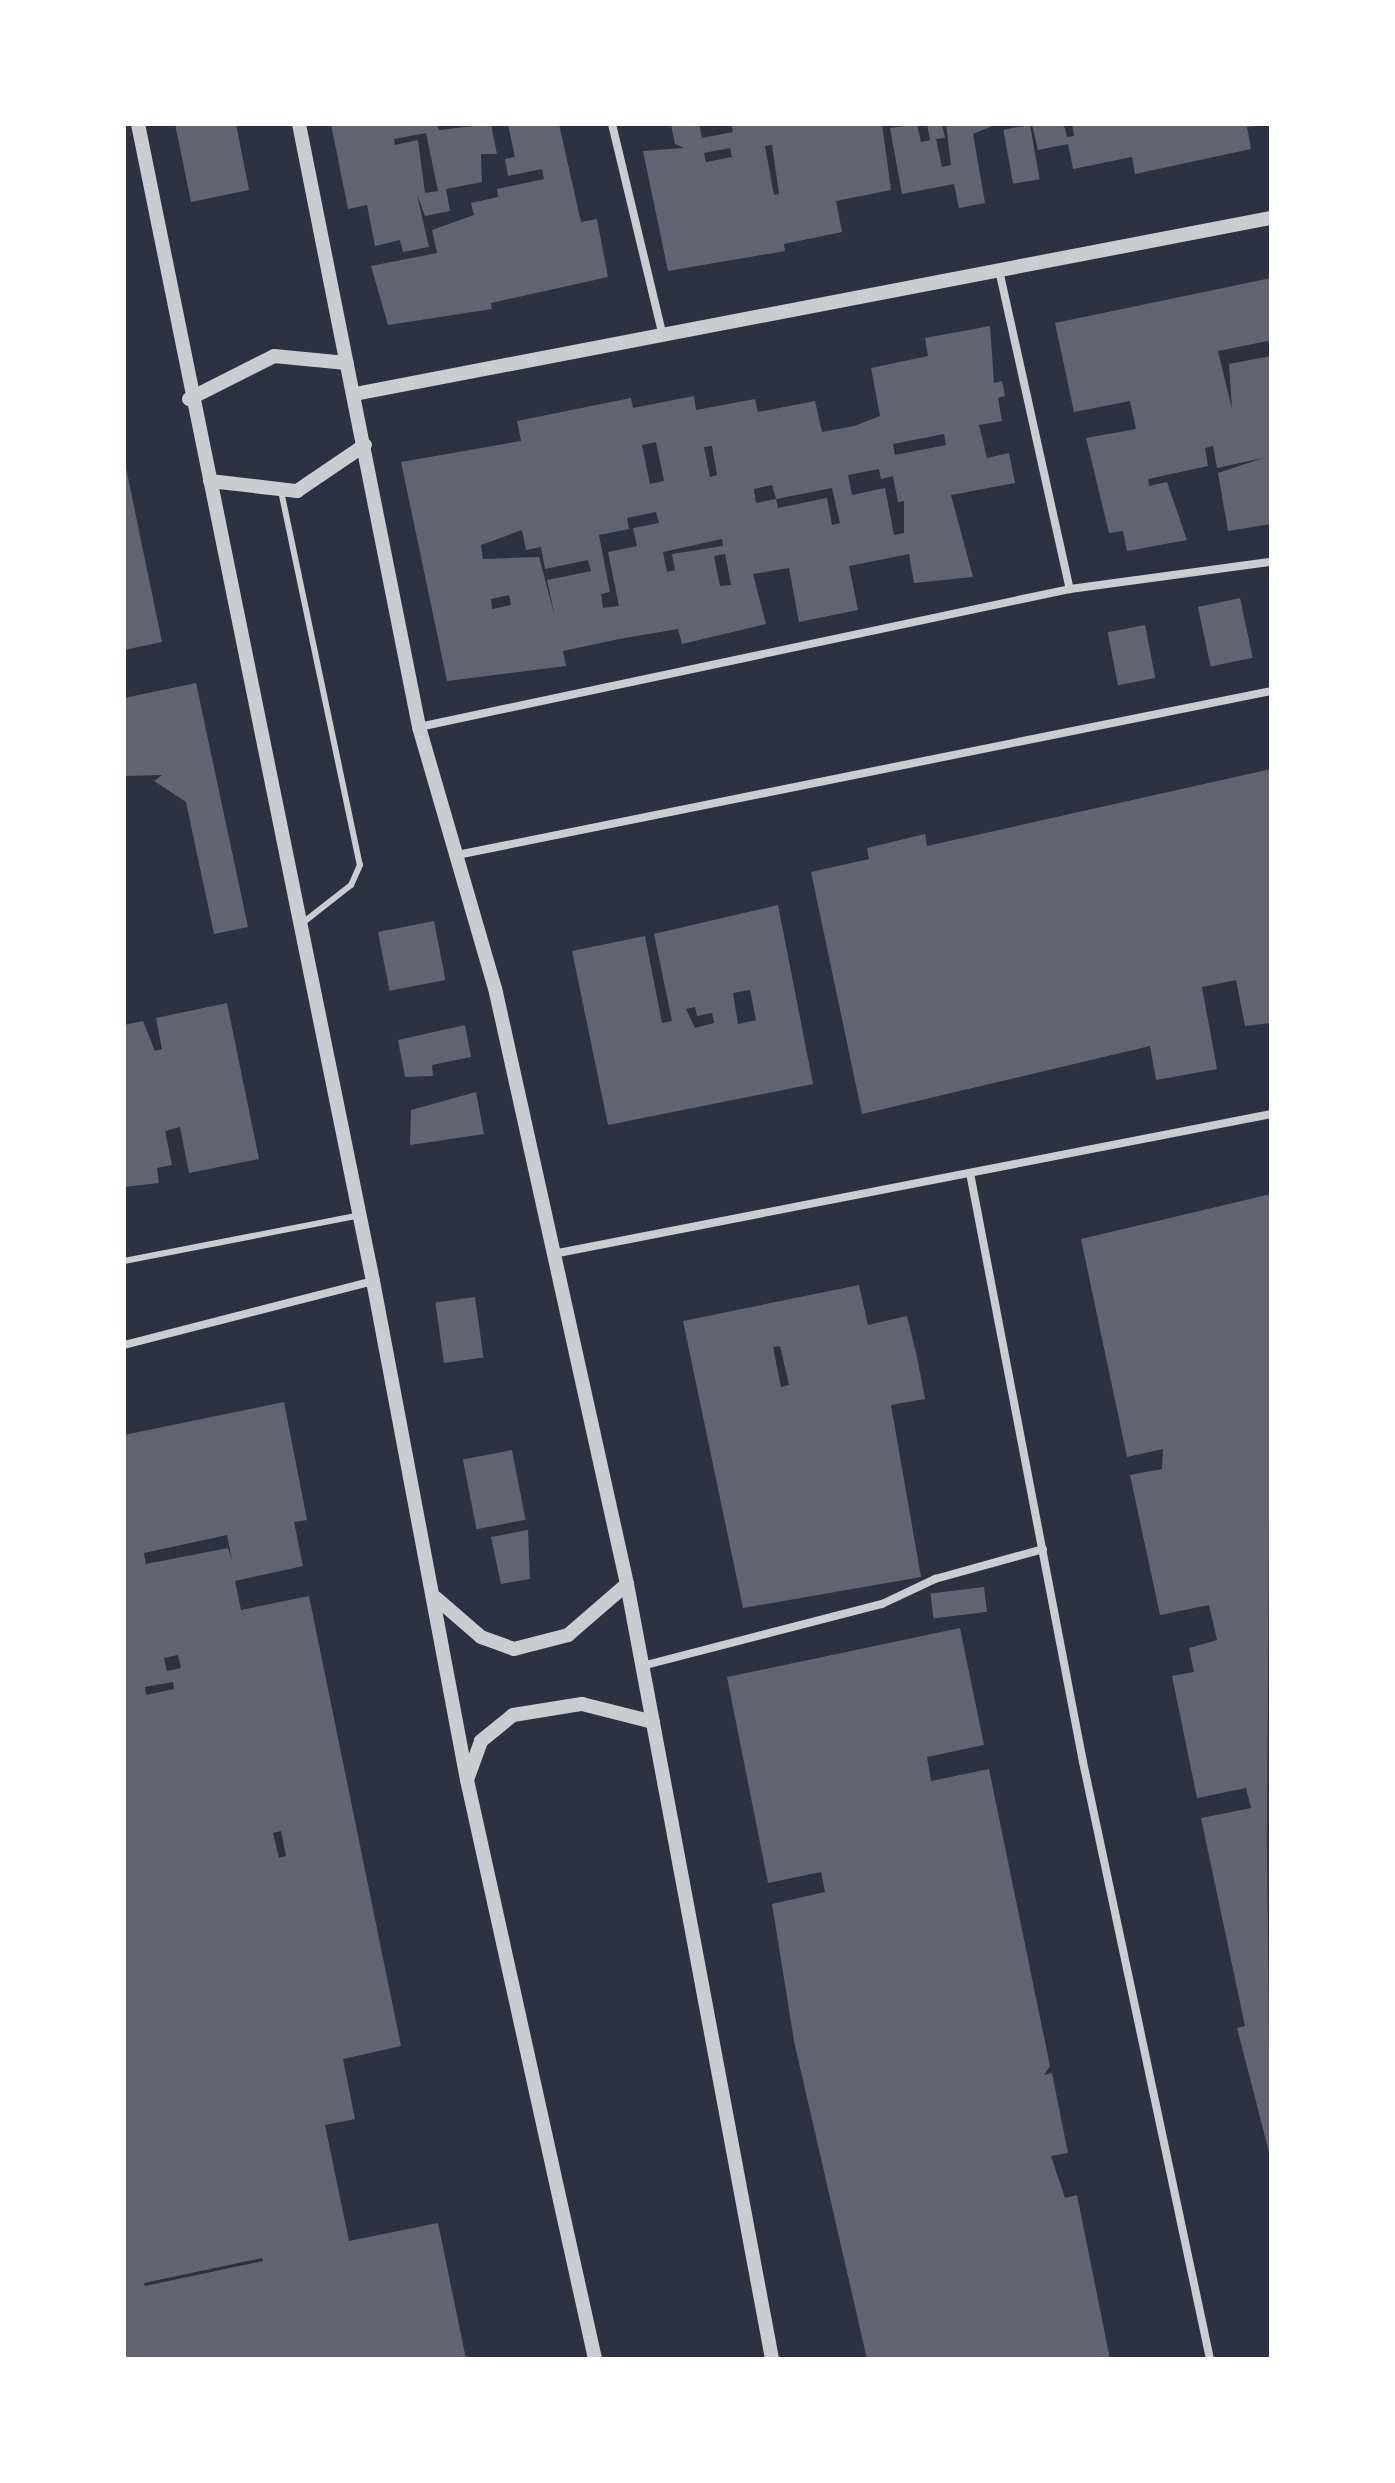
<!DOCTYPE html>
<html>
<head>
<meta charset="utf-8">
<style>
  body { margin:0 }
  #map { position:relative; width:1395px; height:2483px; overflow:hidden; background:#2d3142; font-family:"DejaVu Sans",sans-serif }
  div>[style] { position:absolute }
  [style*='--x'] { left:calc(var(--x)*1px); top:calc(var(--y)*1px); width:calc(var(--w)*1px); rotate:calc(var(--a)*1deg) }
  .building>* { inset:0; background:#626471; transform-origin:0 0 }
  .service>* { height:6px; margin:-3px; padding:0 3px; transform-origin:3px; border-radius:3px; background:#caccd0 }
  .minor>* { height:8px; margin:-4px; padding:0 4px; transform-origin:4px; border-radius:4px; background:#caccd0 }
  .tertiary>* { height:14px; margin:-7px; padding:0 7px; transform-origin:7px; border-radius:7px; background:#caccd0 }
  span { translate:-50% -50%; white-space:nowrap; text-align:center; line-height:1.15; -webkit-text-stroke:7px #fff; paint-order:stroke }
  .frame { position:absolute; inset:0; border:126px solid #fff; pointer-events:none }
</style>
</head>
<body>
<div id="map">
  <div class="building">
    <div style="clip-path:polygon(175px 124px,236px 124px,249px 190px,191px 202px)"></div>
    <div style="clip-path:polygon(evenodd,331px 124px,437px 124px,439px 130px,491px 124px,497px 154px,481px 154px,482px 182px,446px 189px,450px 211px,425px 216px,417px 195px,429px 247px,403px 252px,400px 240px,375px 246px,367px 205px,348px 209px,331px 124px,426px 133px,438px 191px,425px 193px,418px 140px,395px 145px,394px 139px,426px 133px)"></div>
    <div style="clip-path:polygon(559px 124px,581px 222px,597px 219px,608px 277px,491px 303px,492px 309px,388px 325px,371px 266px,437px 253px,432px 230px,474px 215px,471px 203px,498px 197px,497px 189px,544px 179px,542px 169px,508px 176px,505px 159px,515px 157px,508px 125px)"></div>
    <div style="clip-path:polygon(evenodd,671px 124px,699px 124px,702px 138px,733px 132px,731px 124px,882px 124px,891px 190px,836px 201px,842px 232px,784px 244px,785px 251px,668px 271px,643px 151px,684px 148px,675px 144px,671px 124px,772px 145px,779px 194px,774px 195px,765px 146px,772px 145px,671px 124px,730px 148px,732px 157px,706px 162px,704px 153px,730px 148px)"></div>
    <div style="clip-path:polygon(917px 124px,921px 142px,930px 140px,927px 124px,942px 124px,945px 138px,936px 139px,942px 167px,951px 165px,946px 124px,997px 124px,973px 134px,985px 203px,959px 208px,954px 184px,902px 194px,890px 128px)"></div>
    <div style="clip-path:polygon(1032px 124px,1064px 124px,1067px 137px,1074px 136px,1072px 124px,1256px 126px,1247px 127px,1251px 149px,1135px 174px,1132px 157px,1073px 169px,1068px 144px,1038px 150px)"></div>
    <div style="left:1030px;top:125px;width:55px;height:27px;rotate:80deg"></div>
    <div style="clip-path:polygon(1271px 278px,1271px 348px,1268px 341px,1218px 351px,1232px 409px,1229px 364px,1271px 356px,1271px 524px,1228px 531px,1218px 473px,1263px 458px,1217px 468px,1213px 446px,1205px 448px,1208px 466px,1148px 479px,1149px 486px,1167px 482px,1187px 540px,1127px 551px,1123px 531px,1109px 533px,1086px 438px,1136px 429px,1130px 401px,1074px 412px,1055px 323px)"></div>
    <div style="clip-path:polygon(evenodd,990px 326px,994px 383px,1002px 381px,1005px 396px,998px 398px,1002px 421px,979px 425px,987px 458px,1009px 453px,1015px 483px,951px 495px,973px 577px,914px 583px,909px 554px,849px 566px,858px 610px,799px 622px,789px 568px,753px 574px,766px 624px,682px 644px,678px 629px,619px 639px,563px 651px,566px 666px,447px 681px,401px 462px,521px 441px,517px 421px,631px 398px,633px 408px,694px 396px,696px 410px,755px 399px,758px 412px,815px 401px,822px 432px,854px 426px,880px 416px,871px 368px,928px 356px,925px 338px,990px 326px,944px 434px,946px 445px,895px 455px,893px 444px,944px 434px,990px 326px,656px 442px,664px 481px,650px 484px,642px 445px,656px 442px,990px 326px,712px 446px,717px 475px,710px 477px,704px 447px,712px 446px,990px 326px,879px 469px,881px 479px,893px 476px,898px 502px,904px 501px,904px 533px,894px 535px,885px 488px,852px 495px,848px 475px,879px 469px,990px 326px,772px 485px,776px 499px,756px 503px,754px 489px,772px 485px,990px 326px,832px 488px,840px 523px,832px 525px,827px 498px,778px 508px,776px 499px,832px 488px,990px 326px,656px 512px,659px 523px,633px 528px,637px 546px,608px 552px,619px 606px,603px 608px,601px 594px,610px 592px,599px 535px,629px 529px,627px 518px,656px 512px,990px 326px,522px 530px,526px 550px,541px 547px,545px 569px,588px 560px,591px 571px,547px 580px,555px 617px,539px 557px,483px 559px,481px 545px,522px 530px,990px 326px,722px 539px,723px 546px,672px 554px,675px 570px,667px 572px,663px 552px,722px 539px,990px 326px,725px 554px,731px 585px,720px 586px,714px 556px,725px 554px,990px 326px,509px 595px,511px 605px,492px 609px,491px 599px,509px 595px)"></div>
    <div style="clip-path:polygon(124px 458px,162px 642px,124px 650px)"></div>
    <div style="left:1240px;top:598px;width:61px;height:43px;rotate:78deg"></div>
    <div style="left:1145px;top:625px;width:54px;height:38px;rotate:79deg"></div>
    <div style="clip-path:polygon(196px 683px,248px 927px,214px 934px,186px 802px,154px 781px,162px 775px,124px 776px,124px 698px)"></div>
    <div style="clip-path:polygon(1271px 769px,1271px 1023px,1245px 1026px,1236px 980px,1202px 987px,1217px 1069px,1156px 1080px,1150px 1046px,862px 1114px,811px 872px,869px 859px,867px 848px,925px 834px,927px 846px)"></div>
    <div style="clip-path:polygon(evenodd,778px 905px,813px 1084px,608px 1125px,572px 951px,645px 936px,662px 1023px,672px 1021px,654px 934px,778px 905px,750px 990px,756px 1020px,738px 1024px,733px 993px,750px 990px,778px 905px,695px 1007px,697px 1016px,712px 1013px,714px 1023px,695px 1028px,686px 1009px,695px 1007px)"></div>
    <div style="left:434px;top:921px;width:60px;height:57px;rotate:79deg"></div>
    <div style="clip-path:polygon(227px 1003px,259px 1159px,189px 1173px,180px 1127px,165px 1131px,172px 1165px,157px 1168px,159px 1183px,124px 1187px,124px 1025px,143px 1021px,155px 1051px,162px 1049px,156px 1018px)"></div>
    <div style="clip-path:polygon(465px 1025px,471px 1057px,432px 1065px,433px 1076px,405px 1077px,398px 1040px)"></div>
    <div style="clip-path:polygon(476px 1092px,484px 1134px,410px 1145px,411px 1110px)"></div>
    <div style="clip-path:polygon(1271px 1194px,1267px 1839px,1270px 2156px,1237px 2028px,1245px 2026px,1201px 1818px,1251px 1808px,1246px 1788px,1197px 1798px,1172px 1676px,1194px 1672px,1189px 1648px,1217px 1640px,1209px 1605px,1160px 1615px,1130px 1475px,1162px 1469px,1163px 1449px,1127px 1457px,1081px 1239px)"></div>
    <div style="clip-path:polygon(evenodd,859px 1285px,868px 1325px,907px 1316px,917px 1357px,925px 1399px,891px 1405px,921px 1577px,743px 1608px,683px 1321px,859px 1285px,780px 1346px,789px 1385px,781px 1387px,773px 1347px,780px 1346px)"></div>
    <div style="left:475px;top:1297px;width:61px;height:40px;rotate:82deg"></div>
    <div style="clip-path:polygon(evenodd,284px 1402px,307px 1520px,294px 1522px,303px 1566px,235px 1581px,241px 1610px,309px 1596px,401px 2046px,343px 2059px,355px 2119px,325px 2125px,349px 2241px,438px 2223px,466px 2359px,124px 2359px,124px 1435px,284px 1402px,227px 1535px,232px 1560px,228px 1548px,146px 1564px,144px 1553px,227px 1535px,284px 1402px,178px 1655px,181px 1668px,167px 1671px,164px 1658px,178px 1655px,284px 1402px,173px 1682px,174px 1689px,146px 1695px,145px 1687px,173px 1682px,284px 1402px,281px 1831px,286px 1856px,279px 1858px,273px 1833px,281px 1831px,284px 1402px,262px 2258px,263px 2261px,145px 2286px,144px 2283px,262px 2258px)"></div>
    <div style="left:512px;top:1450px;width:71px;height:50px;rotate:79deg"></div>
    <div style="clip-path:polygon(528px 1530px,530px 1579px,501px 1584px,491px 1537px)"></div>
    <div style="left:984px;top:1587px;width:25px;height:54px;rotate:83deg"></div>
    <div style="clip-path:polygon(960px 1628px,984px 1745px,927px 1757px,931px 1781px,989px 1769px,1050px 2066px,1044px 2075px,1052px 2073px,1068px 2153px,1051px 2156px,1065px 2198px,1077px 2195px,1110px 2359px,867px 2359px,794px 2041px,772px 1904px,825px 1892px,821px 1872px,768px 1883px,727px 1677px)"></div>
  </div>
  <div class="service">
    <div style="--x:281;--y:491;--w:382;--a:78.1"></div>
    <div style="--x:360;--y:865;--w:22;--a:114"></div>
    <div style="--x:351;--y:885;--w:63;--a:142"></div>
    <div style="--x:124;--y:1261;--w:240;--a:-11"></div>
  </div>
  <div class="minor">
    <div style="--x:612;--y:124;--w:215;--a:76.5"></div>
    <div style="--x:999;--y:270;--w:327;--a:77.5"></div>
    <div style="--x:419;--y:727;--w:665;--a:-11.97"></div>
    <div style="--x:1070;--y:589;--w:203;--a:-7.7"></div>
    <div style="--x:457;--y:855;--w:830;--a:-11.39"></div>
    <div style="--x:970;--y:1173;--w:600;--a:79.14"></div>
    <div style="--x:1083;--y:1762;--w:610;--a:77.99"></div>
    <div style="--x:553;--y:1254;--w:732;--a:-11.03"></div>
    <div style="--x:124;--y:1345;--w:257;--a:-14.4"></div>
    <div style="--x:642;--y:1666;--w:248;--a:-14.5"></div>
    <div style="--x:882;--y:1604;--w:59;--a:-25.3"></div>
    <div style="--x:935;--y:1579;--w:112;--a:-15.5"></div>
  </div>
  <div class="tertiary">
    <div style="--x:138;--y:124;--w:1181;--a:78.52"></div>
    <div style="--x:373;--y:1281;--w:508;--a:79.33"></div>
    <div style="--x:467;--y:1780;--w:593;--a:77.53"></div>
    <div style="--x:299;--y:124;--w:615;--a:78.74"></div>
    <div style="--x:419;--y:727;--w:272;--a:73.8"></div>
    <div style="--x:495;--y:988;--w:610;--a:77.51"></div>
    <div style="--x:627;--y:1584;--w:788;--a:79.4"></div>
    <div style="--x:355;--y:394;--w:933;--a:-10.88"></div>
    <div style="--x:189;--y:399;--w:95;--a:-26.8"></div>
    <div style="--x:274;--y:356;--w:73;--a:5.5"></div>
    <div style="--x:210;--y:481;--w:88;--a:6.6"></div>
    <div style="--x:297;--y:491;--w:82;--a:-34.1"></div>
    <div style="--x:436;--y:1598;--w:60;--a:40.9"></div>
    <div style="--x:481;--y:1637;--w:35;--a:20"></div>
    <div style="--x:514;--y:1649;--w:56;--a:-14.5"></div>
    <div style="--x:568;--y:1635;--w:78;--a:-40.8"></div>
    <div style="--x:468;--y:1777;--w:38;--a:-70"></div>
    <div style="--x:481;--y:1741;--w:41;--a:-39.1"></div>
    <div style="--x:513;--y:1715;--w:70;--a:-9.1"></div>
    <div style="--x:582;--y:1704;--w:73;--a:14.2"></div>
  </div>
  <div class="frame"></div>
</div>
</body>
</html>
